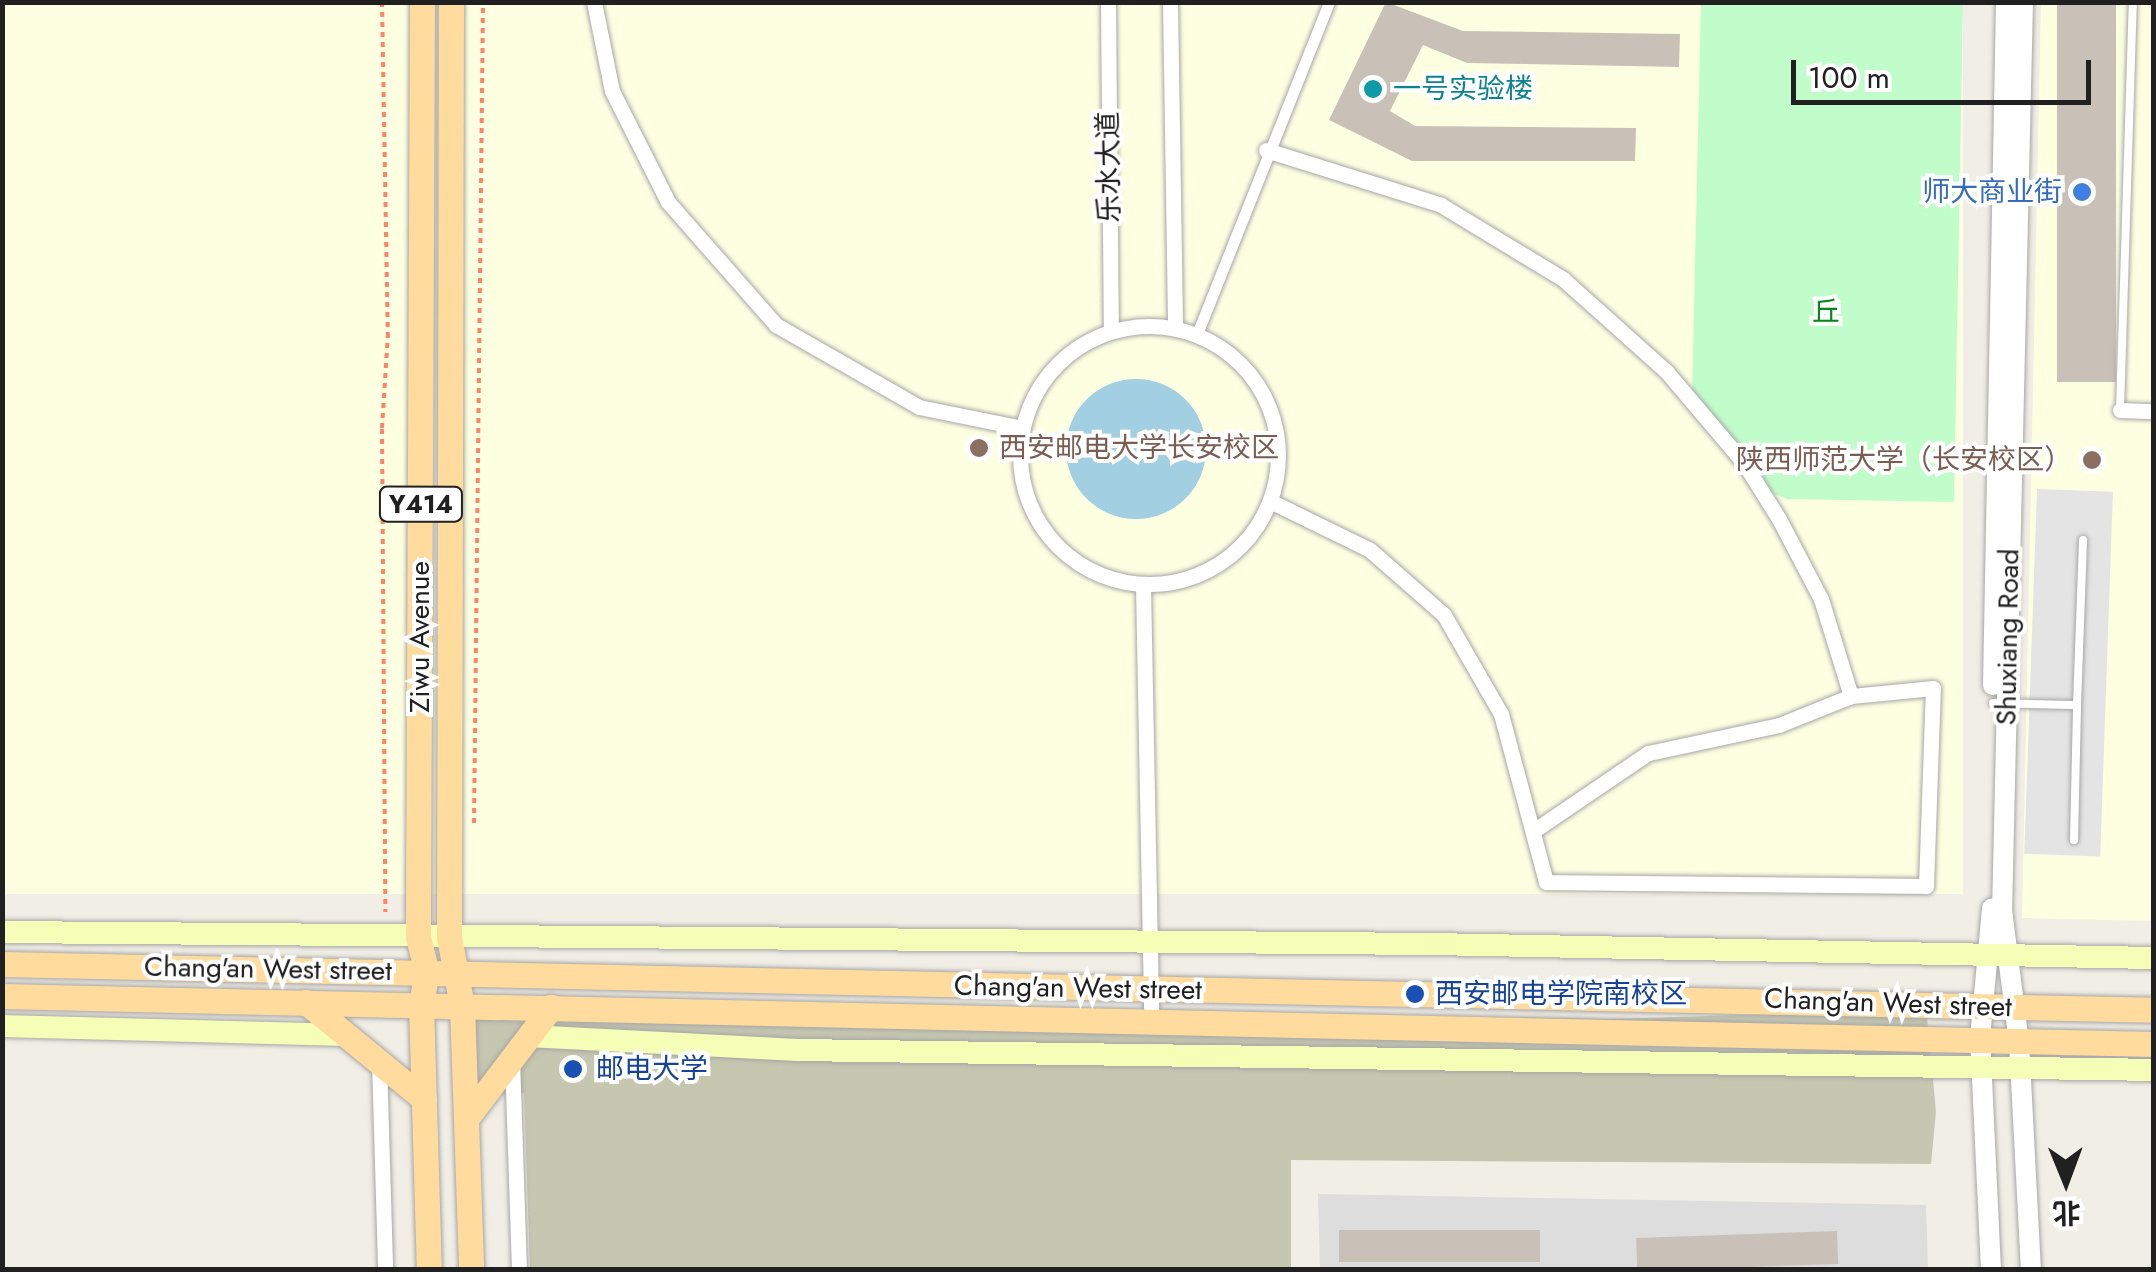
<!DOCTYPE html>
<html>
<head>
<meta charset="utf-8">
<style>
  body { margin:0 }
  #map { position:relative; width:2156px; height:1272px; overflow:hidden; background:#f1eee6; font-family:Jost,"Noto Sans SC",sans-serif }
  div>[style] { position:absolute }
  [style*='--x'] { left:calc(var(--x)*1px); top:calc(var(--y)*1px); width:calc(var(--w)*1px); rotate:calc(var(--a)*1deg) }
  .residential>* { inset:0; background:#dedddd }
  .education>* { inset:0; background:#fdffe1; transform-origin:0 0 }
  .construction>* { inset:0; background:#c5c7b0 }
  .park>* { inset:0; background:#c1fdca }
  .parking>* { inset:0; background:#e4e4e4; transform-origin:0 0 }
  .water>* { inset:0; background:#a3cfe2 }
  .round { border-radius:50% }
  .building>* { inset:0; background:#c9c1b8; transform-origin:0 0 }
  .path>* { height:4px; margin-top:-2px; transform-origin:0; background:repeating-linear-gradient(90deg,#ff8269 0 5px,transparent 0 10px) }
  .roads { filter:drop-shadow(0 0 2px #a7a7a7) drop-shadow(0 0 2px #a7a7a7) }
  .service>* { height:8px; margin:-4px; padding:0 4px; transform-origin:4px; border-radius:4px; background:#fff }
  .pedestrian>* { height:11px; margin:-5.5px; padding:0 5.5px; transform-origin:5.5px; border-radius:5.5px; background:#fff }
  .minor>* { height:15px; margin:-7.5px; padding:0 7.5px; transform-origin:7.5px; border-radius:7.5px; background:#fff }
  .minor>.ring { margin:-7.5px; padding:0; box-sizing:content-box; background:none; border:15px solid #fff; border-radius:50% }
  .tertiary>* { height:20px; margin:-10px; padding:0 10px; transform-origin:10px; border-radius:10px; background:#fff }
  .secondary>* { height:22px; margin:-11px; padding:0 11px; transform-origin:11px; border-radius:11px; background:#f5feb7 }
  .primary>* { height:25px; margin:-12.5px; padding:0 12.5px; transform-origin:12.5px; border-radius:12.5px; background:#ffdb9d }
  .dots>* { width:28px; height:28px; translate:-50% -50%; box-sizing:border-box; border:5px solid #fff; border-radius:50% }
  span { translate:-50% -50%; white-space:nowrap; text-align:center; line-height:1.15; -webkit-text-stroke:8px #fff; paint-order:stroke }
  .shield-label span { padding:2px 8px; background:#fff; border:2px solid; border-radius:8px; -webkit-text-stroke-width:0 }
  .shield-label { font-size:25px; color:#202020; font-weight:700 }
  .culture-label { font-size:28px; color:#0d838f }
  .left { translate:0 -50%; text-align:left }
  .street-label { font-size:28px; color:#202020 }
  .shop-label { font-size:28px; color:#366cbe }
  .right { translate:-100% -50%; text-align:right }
  .park-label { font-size:28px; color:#048818 }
  .education-label { font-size:28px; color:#785e54 }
  .transit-label { font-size:28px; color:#164399 }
  .frame { position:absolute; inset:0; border:5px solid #202020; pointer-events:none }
  .north { position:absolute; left:2016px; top:1132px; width:100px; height:100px; -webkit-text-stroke:8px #fff; paint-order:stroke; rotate:179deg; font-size:28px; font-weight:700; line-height:40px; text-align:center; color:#202020 }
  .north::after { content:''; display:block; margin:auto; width:35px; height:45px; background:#202020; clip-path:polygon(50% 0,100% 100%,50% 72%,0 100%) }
  .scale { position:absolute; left:1791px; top:60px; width:300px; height:45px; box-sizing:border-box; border:5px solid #202020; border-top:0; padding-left:12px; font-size:30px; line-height:35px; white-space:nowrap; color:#202020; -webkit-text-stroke:8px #fff; paint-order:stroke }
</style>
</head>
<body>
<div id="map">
  <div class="residential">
    <div style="clip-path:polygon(1318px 1194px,1926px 1205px,1928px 1269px,1320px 1269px)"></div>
  </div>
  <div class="education">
    <div style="left:3px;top:3px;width:1960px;height:891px"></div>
    <div style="clip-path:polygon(2041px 3px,2153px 3px,2153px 921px,2022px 918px)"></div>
  </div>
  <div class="construction">
    <div style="clip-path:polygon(1901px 1010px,1927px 1017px,1936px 1112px,1931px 1164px,1291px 1160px,1291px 1269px,530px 1270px,524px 1093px,473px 1092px,474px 1017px,1178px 1012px,1610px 1019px)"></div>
  </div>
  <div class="park">
    <div style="clip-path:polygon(1701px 3px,1963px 3px,1954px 502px,1787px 499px,1761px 489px,1692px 395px)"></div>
  </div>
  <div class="parking">
    <div style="left:2037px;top:489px;width:76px;height:365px;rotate:2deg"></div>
  </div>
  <div class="water">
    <div class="round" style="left:1066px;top:379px;width:140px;height:140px"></div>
  </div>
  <div class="building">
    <div style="clip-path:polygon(1386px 2px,1463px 31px,1680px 34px,1679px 67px,1467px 63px,1423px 45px,1390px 111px,1415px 126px,1636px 128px,1635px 161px,1412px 161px,1329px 120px)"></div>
    <div style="left:2057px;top:2px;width:59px;height:380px"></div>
    <div style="left:1540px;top:1230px;width:32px;height:201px;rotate:90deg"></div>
    <div style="left:1837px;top:1231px;width:33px;height:201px;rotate:88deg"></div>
  </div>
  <div class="path">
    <div style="--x:382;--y:2;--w:331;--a:89"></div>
    <div style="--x:388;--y:333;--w:96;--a:93.6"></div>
    <div style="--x:382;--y:429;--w:483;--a:89.6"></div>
    <div style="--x:474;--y:823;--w:821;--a:-89.37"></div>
  </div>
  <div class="roads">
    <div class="service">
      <div style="--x:2120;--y:410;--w:408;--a:-88.2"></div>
      <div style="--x:1993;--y:703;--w:84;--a:1.4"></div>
      <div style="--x:2077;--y:705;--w:165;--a:-87.9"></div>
      <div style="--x:2074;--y:840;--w:135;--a:-88.7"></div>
    </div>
    <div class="pedestrian">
      <div style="--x:1197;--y:334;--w:357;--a:-68.3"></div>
    </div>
    <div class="minor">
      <div style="--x:594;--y:2;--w:91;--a:78.6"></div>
      <div style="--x:612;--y:91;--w:124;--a:63.2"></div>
      <div style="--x:668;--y:202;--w:164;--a:48.7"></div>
      <div style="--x:776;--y:325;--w:165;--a:29.8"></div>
      <div style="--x:919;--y:407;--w:105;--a:11.5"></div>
      <div style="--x:1108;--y:2;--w:329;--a:89.5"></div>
      <div style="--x:1170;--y:2;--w:326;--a:89.1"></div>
      <div style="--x:1266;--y:150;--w:183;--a:17.4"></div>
      <div style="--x:1441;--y:205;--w:143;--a:31.2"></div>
      <div style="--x:1563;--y:279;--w:138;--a:41.8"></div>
      <div style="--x:1666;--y:371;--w:121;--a:49.7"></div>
      <div style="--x:1744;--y:463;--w:66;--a:58"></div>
      <div style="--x:1779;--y:519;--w:90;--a:62.3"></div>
      <div style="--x:1821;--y:599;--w:102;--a:72.8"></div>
      <div class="ring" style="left:1020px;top:326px;width:243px;height:243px"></div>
      <div style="--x:2120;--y:410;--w:34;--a:2"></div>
      <div style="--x:1270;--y:501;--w:111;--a:26.1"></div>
      <div style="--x:1370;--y:550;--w:98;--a:41.3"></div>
      <div style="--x:1444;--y:615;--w:114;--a:60.1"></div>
      <div style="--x:1501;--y:714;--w:174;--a:75"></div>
      <div style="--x:1546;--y:882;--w:380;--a:0.6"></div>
      <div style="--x:1926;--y:886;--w:198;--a:-88"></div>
      <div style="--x:1933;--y:688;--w:82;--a:174.4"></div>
      <div style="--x:1851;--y:696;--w:78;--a:158.1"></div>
      <div style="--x:1779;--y:725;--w:134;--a:167.9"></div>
      <div style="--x:1648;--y:753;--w:135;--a:145.8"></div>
      <div style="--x:1143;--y:586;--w:434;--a:88.9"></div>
      <div style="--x:512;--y:1059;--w:211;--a:88.1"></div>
      <div style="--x:379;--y:1062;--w:208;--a:88.3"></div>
    </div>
    <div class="tertiary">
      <div style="--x:2023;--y:2;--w:908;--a:91.32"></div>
      <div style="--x:2002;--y:910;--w:133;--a:82.7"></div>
      <div style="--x:2019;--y:1042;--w:228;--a:87"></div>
      <div style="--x:1993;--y:685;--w:683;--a:-88.91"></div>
      <div style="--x:1991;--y:1270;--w:232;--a:-92.7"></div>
      <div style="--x:1980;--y:1038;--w:130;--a:-84.7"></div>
    </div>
    <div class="secondary">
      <div style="--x:2;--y:932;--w:1429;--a:0.48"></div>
      <div style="--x:1431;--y:944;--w:723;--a:1.11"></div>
      <div style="--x:2;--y:1026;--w:344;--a:1.5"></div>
      <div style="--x:529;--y:1036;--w:268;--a:3"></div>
      <div style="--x:797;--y:1050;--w:1357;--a:0.84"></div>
    </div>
    <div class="primary">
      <div style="--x:422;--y:2;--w:935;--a:90.25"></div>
      <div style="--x:418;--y:937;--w:36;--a:76"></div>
      <div style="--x:427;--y:972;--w:33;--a:101"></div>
      <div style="--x:421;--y:1004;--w:266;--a:88.3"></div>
      <div style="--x:451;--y:2;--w:935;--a:90.12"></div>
      <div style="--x:449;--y:937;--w:70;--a:79.3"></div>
      <div style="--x:462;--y:1006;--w:264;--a:88"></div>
      <div style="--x:2;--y:964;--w:2152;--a:1.22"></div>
      <div style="--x:2;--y:996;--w:2153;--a:1.28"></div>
      <div style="--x:306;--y:1002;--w:153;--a:39.4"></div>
      <div style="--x:466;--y:1119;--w:141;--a:-52.8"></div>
    </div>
  </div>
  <div class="dots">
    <div style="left:1373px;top:89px;background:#0f9aa8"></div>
    <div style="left:2082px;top:192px;background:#3f7fe0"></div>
    <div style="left:979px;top:448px;background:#8d6e63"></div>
    <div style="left:2092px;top:460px;background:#8d6e63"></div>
    <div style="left:1415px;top:994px;background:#1a4fb4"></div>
    <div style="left:573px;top:1069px;background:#1a4fb4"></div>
  </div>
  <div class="shield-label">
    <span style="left:421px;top:504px">Y414</span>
  </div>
  <div class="culture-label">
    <span class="left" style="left:1393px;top:89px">一号实验楼</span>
  </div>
  <div class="street-label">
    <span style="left:1109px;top:167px;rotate:-91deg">乐水大道</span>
    <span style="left:420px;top:637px;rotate:-90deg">Ziwu Avenue</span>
    <span style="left:2008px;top:637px;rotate:-89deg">Shuxiang Road</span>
    <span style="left:268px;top:969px;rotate:1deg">Chang'an West street</span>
    <span style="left:1078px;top:988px;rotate:1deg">Chang'an West street</span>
    <span style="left:1888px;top:1003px;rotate:2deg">Chang'an West street</span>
  </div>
  <div class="shop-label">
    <span class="right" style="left:2062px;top:192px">师大商业街</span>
  </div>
  <div class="park-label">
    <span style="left:1826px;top:312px">丘</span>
  </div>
  <div class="education-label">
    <span class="left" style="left:999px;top:448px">西安邮电大学长安校区</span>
    <span class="right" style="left:2072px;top:460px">陕西师范大学（长安校区）</span>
  </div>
  <div class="transit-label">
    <span class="left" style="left:1435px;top:994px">西安邮电学院南校区</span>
    <span class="left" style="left:596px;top:1069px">邮电大学</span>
  </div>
  <div class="frame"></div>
  <div class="north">北</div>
  <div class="scale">100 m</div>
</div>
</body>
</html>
